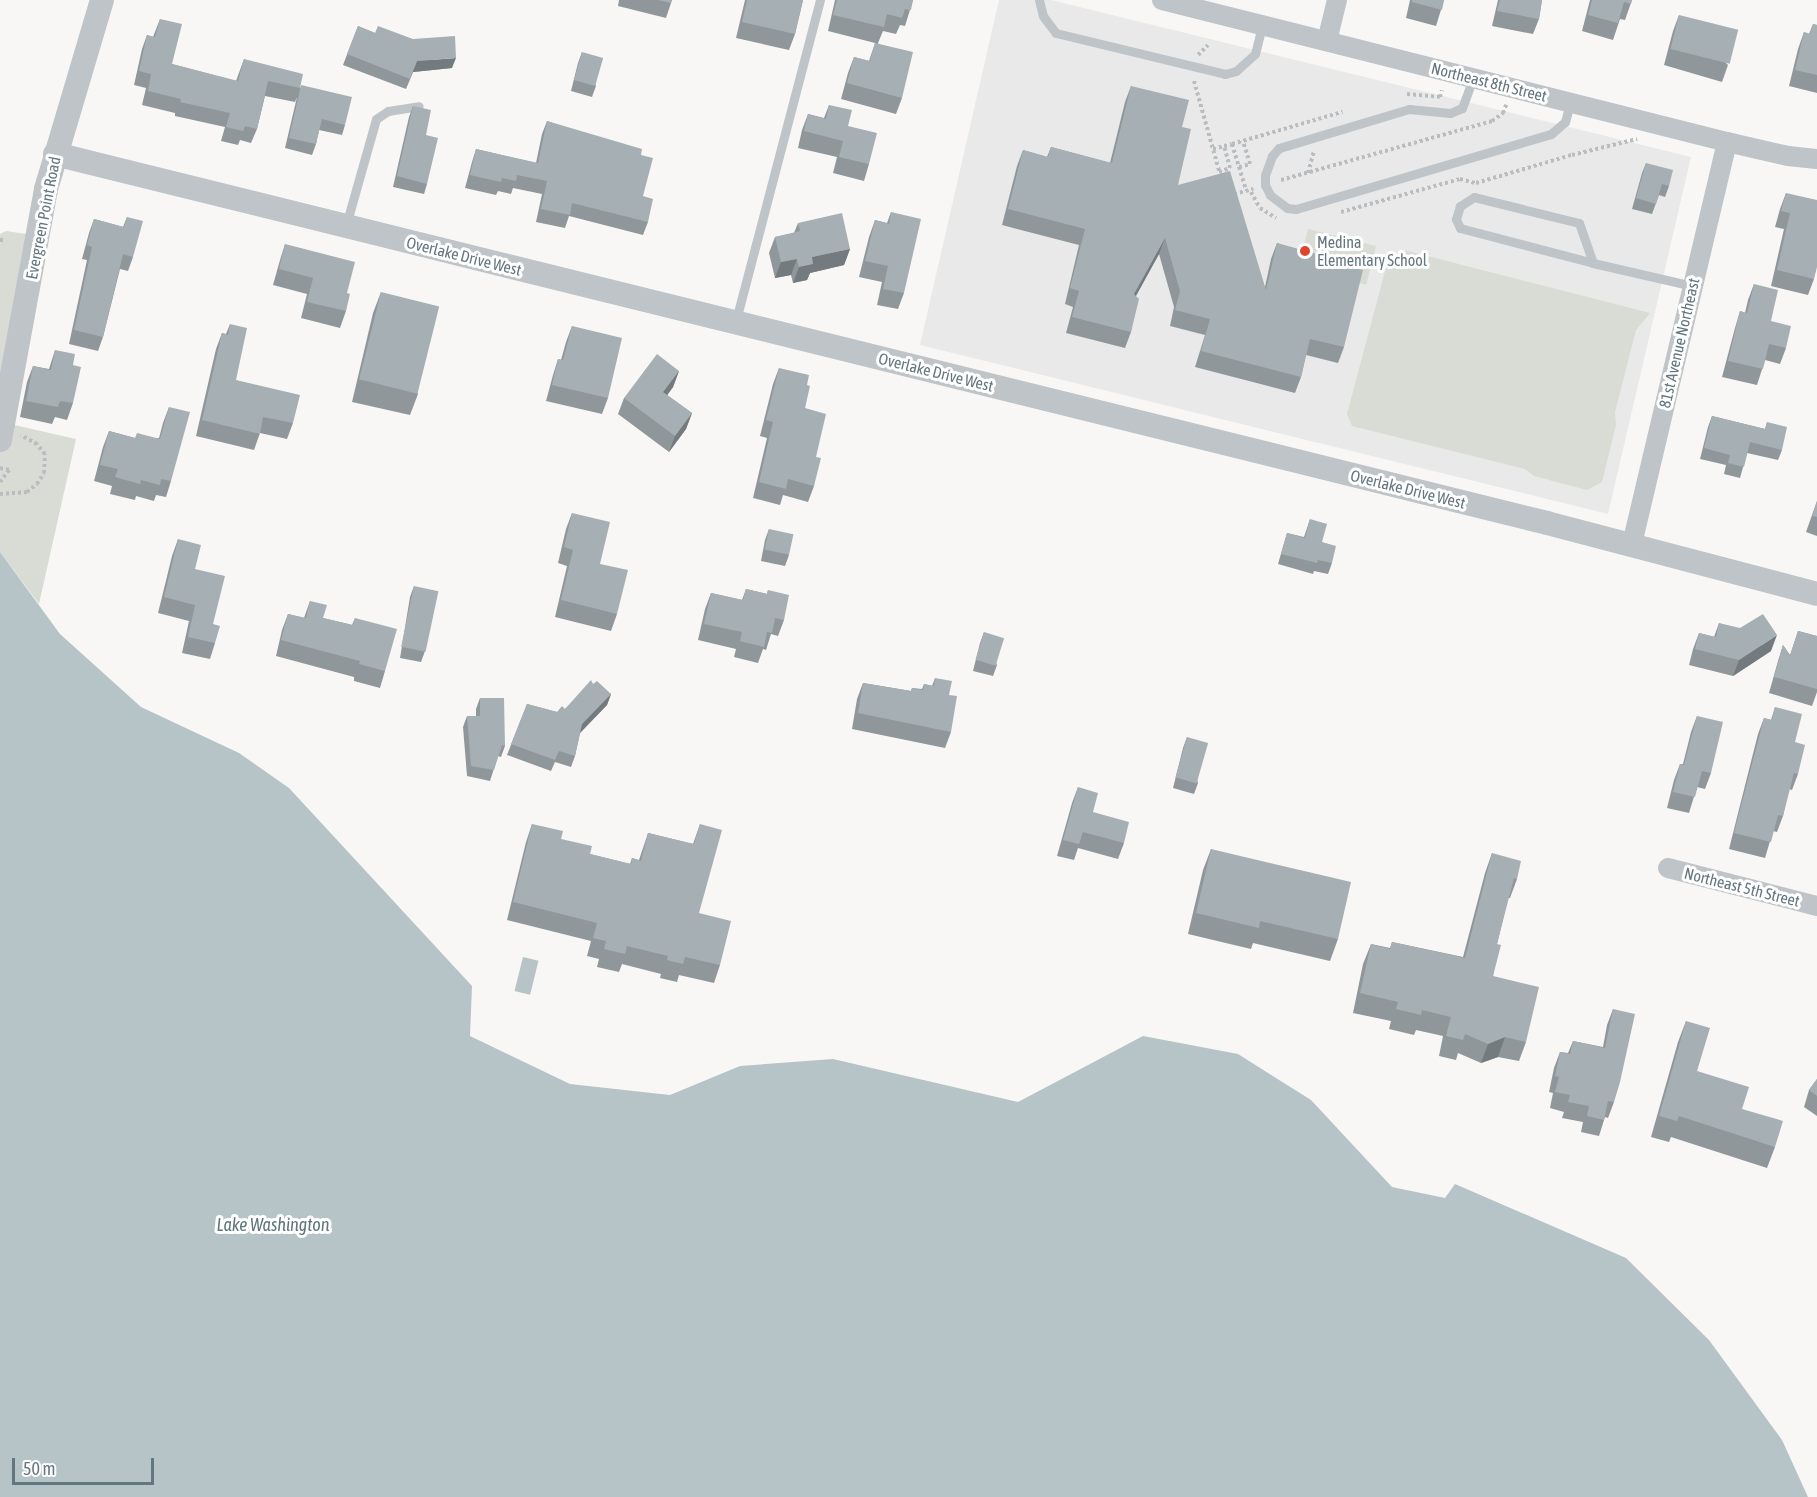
<!DOCTYPE html>
<html>
<head>
<meta charset="utf-8">
<style>
  body { margin:0 }
  #map { position:relative; width:1817px; height:1497px; overflow:hidden; background:#f8f7f5; font-family:"Asap Condensed",sans-serif }
  div>[style] { position:absolute }
  [style*='--x'] { left:calc(var(--x)*1px); top:calc(var(--y)*1px); width:calc(var(--w)*1px); rotate:calc(var(--a)*1deg) }
  .built>* { inset:0; background:#e8e9e8 }
  .green>* { inset:0; background:#d8dcd4; transform-origin:0 0 }
  .water>* { inset:0; background:#b6c4c7; transform-origin:0 0 }
  .path>* { height:4px; margin-top:-2px; transform-origin:0; background:repeating-linear-gradient(90deg,#b9bdbf 0 3px,transparent 0 6px) }
  .service>* { height:9px; margin:-4.5px; padding:0 4.5px; transform-origin:4.5px; border-radius:4.5px; background:#bec4c7 }
  .minor>* { height:20px; margin:-10px; padding:0 10px; transform-origin:10px; border-radius:10px; background:#bec4c7 }
  .tertiary>* { height:24px; margin:-12px; padding:0 12px; transform-origin:12px; border-radius:12px; background:#bec4c7 }
  .wall>* { inset:0; background:#8f979b }
  .shaded-wall>* { inset:0; background:#747b7e }
  .building>* { inset:0; background:#a6b0b4; transform-origin:0 0 }
  .dots>* { width:16px; height:16px; translate:-50% -50%; box-sizing:border-box; border:3px solid #fff; border-radius:50% }
  span { translate:-50% -50%; white-space:nowrap; text-align:center; line-height:1.15; -webkit-text-stroke:6px #fff; paint-order:stroke }
  .street-label { font-size:16px; color:#64767f }
  .poi-label { font-size:16px; color:#64767f }
  .left { translate:0 -50%; text-align:left }
  .water-label { font-size:18px; color:#5e7579; font-style:italic }
  .scale { position:absolute; left:12px; top:1458px; width:142px; height:27px; box-sizing:border-box; border:3px solid #64767f; border-top:0; padding-left:8px; font-size:18px; line-height:21px; white-space:nowrap; color:#64767f; -webkit-text-stroke:4px #fff; paint-order:stroke }
</style>
</head>
<body>
<div id="map">
  <div class="built">
    <div style="clip-path:polygon(999px 0,1051px 0,1691px 157px,1608px 514px,920px 345px)"></div>
  </div>
  <div class="green">
    <div style="left:1308px;top:229px;width:70px;height:40px;rotate:14deg"></div>
    <div style="clip-path:polygon(6px 231px,46px 237px,10px 424px,76px 439px,39px 604px,0 552px,0 234px)"></div>
    <div style="clip-path:polygon(1404px 250px,1650px 313px,1636px 330px,1615px 412px,1616px 425px,1602px 482px,1587px 490px,1534px 476px,1525px 469px,1352px 426px,1347px 414px,1388px 260px)"></div>
  </div>
  <div class="water">
    <div style="clip-path:polygon(0 552px,60px 634px,141px 707px,239px 753px,289px 788px,472px 986px,470px 1036px,570px 1084px,670px 1095px,740px 1066px,833px 1059px,1018px 1102px,1143px 1036px,1238px 1054px,1311px 1100px,1392px 1187px,1445px 1198px,1455px 1184px,1626px 1258px,1709px 1340px,1782px 1440px,1808px 1497px,0 1497px)"></div>
    <div style="left:523px;top:957px;width:16px;height:35px;rotate:14deg"></div>
  </div>
  <div class="path">
    <div style="--x:1198;--y:55;--w:14;--a:-45"></div>
    <div style="--x:1194;--y:81;--w:101;--a:74.4"></div>
    <div style="--x:1407;--y:94;--w:33;--a:5"></div>
    <div style="--x:1440;--y:97;--w:7;--a:-74"></div>
    <div style="--x:1232;--y:144;--w:115;--a:-16.2"></div>
    <div style="--x:1213;--y:149;--w:11;--a:-15"></div>
    <div style="--x:1239;--y:167;--w:11;--a:-15"></div>
    <div style="--x:1250;--y:164;--w:24;--a:-107"></div>
    <div style="--x:1219;--y:172;--w:12;--a:-20"></div>
    <div style="--x:1230;--y:168;--w:23;--a:-105"></div>
    <div style="--x:1224;--y:146;--w:8;--a:-14"></div>
    <div style="--x:1232;--y:144;--w:48;--a:73.1"></div>
    <div style="--x:1308;--y:173;--w:23;--a:-75"></div>
    <div style="--x:1281;--y:180;--w:219;--a:-15.6"></div>
    <div style="--x:1492;--y:121;--w:14;--a:-36"></div>
    <div style="--x:1503;--y:113;--w:9;--a:-69"></div>
    <div style="--x:1476;--y:183;--w:100;--a:-16.3"></div>
    <div style="--x:1572;--y:155;--w:67;--a:-13.8"></div>
    <div style="--x:1251;--y:192;--w:18;--a:61"></div>
    <div style="--x:1260;--y:208;--w:19;--a:32"></div>
    <div style="--x:1234;--y:194;--w:20;--a:-15"></div>
    <div style="--x:1341;--y:212;--w:123;--a:-15.5"></div>
    <div style="--x:1460;--y:179;--w:16;--a:15"></div>
    <div style="--x:0;--y:240;--w:6;--a:0"></div>
    <div style="--x:0;--y:468;--w:9;--a:13"></div>
    <div style="--x:9;--y:470;--w:15;--a:127"></div>
    <div style="--x:0;--y:494;--w:27;--a:-4"></div>
    <div style="--x:27;--y:492;--w:13;--a:-39"></div>
    <div style="--x:37;--y:484;--w:13;--a:-58"></div>
    <div style="--x:44;--y:473;--w:19;--a:-87"></div>
    <div style="--x:45;--y:454;--w:13;--a:-129"></div>
    <div style="--x:37;--y:444;--w:18;--a:-151"></div>
  </div>
  <div class="service">
    <div style="--x:1039;--y:0;--w:16;--a:76"></div>
    <div style="--x:1043;--y:16;--w:21;--a:53"></div>
    <div style="--x:1056;--y:33;--w:174;--a:13.6"></div>
    <div style="--x:1225;--y:74;--w:11;--a:-15"></div>
    <div style="--x:1236;--y:71;--w:25;--a:-42"></div>
    <div style="--x:1255;--y:54;--w:30;--a:-76"></div>
    <div style="--x:1473;--y:78;--w:32;--a:110"></div>
    <div style="--x:1462;--y:108;--w:13;--a:157"></div>
    <div style="--x:1450;--y:113;--w:41;--a:-174.4"></div>
    <div style="--x:1409;--y:109;--w:136;--a:163.3"></div>
    <div style="--x:1279;--y:148;--w:11;--a:131"></div>
    <div style="--x:1272;--y:156;--w:20;--a:110"></div>
    <div style="--x:1265;--y:175;--w:10;--a:90"></div>
    <div style="--x:1265;--y:185;--w:11;--a:63"></div>
    <div style="--x:1270;--y:195;--w:21;--a:37"></div>
    <div style="--x:1287;--y:208;--w:9;--a:6"></div>
    <div style="--x:1296;--y:209;--w:266;--a:-16.4"></div>
    <div style="--x:1551;--y:134;--w:18;--a:-41"></div>
    <div style="--x:1565;--y:122;--w:20;--a:-75"></div>
    <div style="--x:346;--y:225;--w:110;--a:-74.2"></div>
    <div style="--x:376;--y:119;--w:14;--a:-34"></div>
    <div style="--x:388;--y:111;--w:31;--a:-9"></div>
    <div style="--x:1593;--y:263;--w:42;--a:-109.3"></div>
    <div style="--x:1579;--y:223;--w:108;--a:-166.1"></div>
    <div style="--x:1474;--y:197;--w:17;--a:147"></div>
    <div style="--x:1460;--y:206;--w:14;--a:107"></div>
    <div style="--x:1456;--y:219;--w:10;--a:66"></div>
    <div style="--x:1460;--y:228;--w:138;--a:14.7"></div>
    <div style="--x:1593;--y:263;--w:103;--a:13"></div>
    <div style="--x:736;--y:320;--w:331;--a:-75.3"></div>
  </div>
  <div class="minor">
    <div style="--x:1162;--y:0;--w:583;--a:14.11"></div>
    <div style="--x:1727;--y:142;--w:63;--a:12.9"></div>
    <div style="--x:1788;--y:156;--w:29;--a:6"></div>
    <div style="--x:1327;--y:41;--w:42;--a:-76.3"></div>
    <div style="--x:1632;--y:544;--w:413;--a:-76.7"></div>
    <div style="--x:1668;--y:868;--w:154;--a:14.3"></div>
  </div>
  <div class="tertiary">
    <div style="--x:55;--y:154;--w:1537;--a:13.89"></div>
    <div style="--x:1547;--y:523;--w:279;--a:14.7"></div>
    <div style="--x:0;--y:440;--w:255;--a:-79.6"></div>
    <div style="--x:46;--y:189;--w:197;--a:-73.5"></div>
  </div>
  <div class="wall">
    <div style="clip-path:polygon(619px 0,672px 0,666px 18px,618px 6px)"></div>
    <div style="clip-path:polygon(745px 0,803px 0,795px 34px,789px 50px,736px 38px)"></div>
    <div style="clip-path:polygon(835px 0,913px 0,905px 26px,900px 25px,896px 34px,883px 31px,878px 43px,902px 98px,896px 114px,841px 99px,848px 73px,854px 57px,869px 61px,875px 43px,828px 31px)"></div>
    <div style="clip-path:polygon(1410px 0,1444px 0,1436px 26px,1406px 18px)"></div>
    <div style="clip-path:polygon(1498px 0,1542px 0,1539px 19px,1533px 34px,1492px 26px)"></div>
    <div style="clip-path:polygon(1590px 0,1632px 0,1625px 20px,1620px 19px,1613px 40px,1582px 31px)"></div>
    <div style="clip-path:polygon(1679px 15px,1728px 65px,1722px 82px,1664px 65px,1673px 31px)"></div>
    <div style="clip-path:polygon(160px 19px,172px 64px,236px 81px,244px 59px,300px 87px,345px 125px,342px 135px,319px 130px,316px 144px,312px 155px,285px 148px,297px 97px,295px 102px,265px 96px,257px 129px,251px 143px,240px 140px,238px 145px,221px 141px,225px 127px,175px 116px,175px 113px,142px 105px,146px 88px,134px 85px,142px 49px,147px 35px,153px 37px)"></div>
    <div style="clip-path:polygon(1813px 24px,1817px 25px,1817px 93px,1789px 86px,1798px 49px,1804px 32px,1809px 34px)"></div>
    <div style="clip-path:polygon(358px 26px,375px 33px,452px 68px,413px 72px,406px 89px,343px 65px)"></div>
    <div style="clip-path:polygon(582px 52px,596px 86px,592px 97px,571px 91px,578px 63px)"></div>
    <div style="clip-path:polygon(1131px 86px,1182px 127px,1178px 185px,1265px 287px,1271px 259px,1277px 243px,1316px 259px,1344px 347px,1338px 363px,1306px 355px,1301px 377px,1295px 393px,1195px 367px,1205px 335px,1170px 326px,1174px 307px,1159px 254px,1136px 296px,1131px 332px,1125px 348px,1066px 333px,1073px 307px,1065px 304px,1079px 245px,1002px 225px,1017px 166px,1023px 150px,1047px 157px,1051px 147px,1110px 163px,1125px 102px)"></div>
    <div style="clip-path:polygon(829px 105px,848px 126px,869px 164px,864px 181px,833px 173px,837px 157px,798px 148px,802px 130px,808px 114px,824px 118px)"></div>
    <div style="clip-path:polygon(413px 106px,426px 135px,427px 184px,424px 194px,393px 187px,409px 117px)"></div>
    <div style="clip-path:polygon(547px 121px,641px 155px,643px 196px,648px 222px,643px 235px,569px 216px,565px 228px,536px 222px,542px 194px,513px 188px,511px 194px,498px 191px,496px 195px,465px 188px,472px 162px,476px 149px,536px 163px,542px 134px)"></div>
    <div style="clip-path:polygon(1646px 163px,1669px 186px,1665px 197px,1659px 195px,1652px 214px,1632px 209px,1642px 173px)"></div>
    <div style="clip-path:polygon(1786px 193px,1814px 279px,1808px 295px,1771px 286px,1784px 229px,1775px 227px,1780px 209px)"></div>
    <div style="clip-path:polygon(891px 212px,904px 293px,898px 309px,877px 305px,882px 282px,859px 277px,869px 237px,875px 220px,887px 223px)"></div>
    <div style="clip-path:polygon(127px 217px,133px 257px,128px 271px,120px 269px,103px 337px,98px 351px,69px 344px,87px 260px,82px 259px,89px 233px,94px 219px,123px 227px)"></div>
    <div style="clip-path:polygon(798px 223px,850px 249px,844px 265px,810px 273px,807px 280px,793px 283px,791px 275px,775px 278px,769px 253px,775px 237px,794px 233px)"></div>
    <div style="clip-path:polygon(285px 244px,347px 293px,346px 311px,340px 328px,301px 318px,307px 294px,273px 285px,280px 260px)"></div>
    <div style="clip-path:polygon(1754px 284px,1771px 321px,1786px 348px,1780px 364px,1765px 360px,1757px 385px,1722px 377px,1735px 328px,1740px 311px,1745px 313px,1748px 300px)"></div>
    <div style="clip-path:polygon(381px 292px,418px 394px,410px 415px,352px 402px,373px 313px)"></div>
    <div style="clip-path:polygon(230px 324px,236px 380px,293px 423px,287px 439px,260px 433px,254px 450px,196px 436px,216px 349px,222px 333px,226px 334px)"></div>
    <div style="clip-path:polygon(572px 326px,608px 398px,602px 414px,546px 401px,553px 375px,558px 359px,561px 360px,566px 342px)"></div>
    <div style="clip-path:polygon(55px 350px,73px 365px,73px 403px,67px 420px,55px 417px,52px 424px,20px 417px,27px 382px,33px 366px,49px 369px)"></div>
    <div style="clip-path:polygon(779px 368px,807px 385px,805px 408px,816px 457px,814px 486px,808px 502px,783px 495px,780px 505px,753px 498px,767px 438px,760px 436px,773px 384px)"></div>
    <div style="clip-path:polygon(679px 371px,673px 387px,667px 395px,692px 413px,686px 429px,669px 452px,618px 414px,624px 398px)"></div>
    <div style="clip-path:polygon(169px 407px,171px 481px,166px 497px,156px 495px,154px 501px,136px 496px,135px 500px,110px 494px,112px 486px,94px 481px,103px 447px,109px 431px,135px 438px,159px 438px,163px 423px)"></div>
    <div style="clip-path:polygon(1712px 416px,1765px 429px,1767px 422px,1782px 450px,1778px 460px,1747px 453px,1740px 478px,1724px 474px,1726px 465px,1700px 459px,1708px 427px)"></div>
    <div style="clip-path:polygon(1817px 501px,1817px 536px,1806px 532px)"></div>
    <div style="clip-path:polygon(572px 513px,600px 564px,617px 614px,611px 631px,555px 617px,567px 566px,558px 563px,566px 529px)"></div>
    <div style="clip-path:polygon(1310px 519px,1322px 542px,1332px 563px,1328px 574px,1314px 571px,1313px 574px,1278px 564px,1287px 533px,1304px 537px)"></div>
    <div style="clip-path:polygon(769px 529px,789px 555px,785px 566px,761px 561px,765px 540px)"></div>
    <div style="clip-path:polygon(178px 539px,195px 569px,213px 624px,215px 643px,210px 659px,182px 653px,189px 621px,158px 613px,172px 556px)"></div>
    <div style="clip-path:polygon(414px 586px,425px 651px,421px 662px,400px 658px,410px 597px)"></div>
    <div style="clip-path:polygon(746px 589px,767px 594px,768px 590px,784px 620px,778px 636px,771px 634px,766px 650px,763px 649px,758px 663px,734px 657px,736px 649px,698px 640px,705px 609px,711px 593px,742px 600px)"></div>
    <div style="clip-path:polygon(310px 601px,323px 618px,352px 625px,355px 618px,385px 671px,380px 688px,354px 681px,354px 677px,276px 656px,282px 630px,288px 614px,304px 618px)"></div>
    <div style="clip-path:polygon(1719px 623px,1771px 651px,1733px 676px,1689px 665px,1693px 649px,1699px 633px,1714px 637px)"></div>
    <div style="clip-path:polygon(1798px 631px,1817px 636px,1817px 692px,1812px 706px,1769px 693px,1778px 661px,1783px 645px,1790px 655px)"></div>
    <div style="clip-path:polygon(984px 632px,997px 665px,993px 676px,973px 671px,980px 643px)"></div>
    <div style="clip-path:polygon(935px 678px,949px 695px,951px 732px,945px 748px,852px 729px,857px 699px,863px 683px,911px 691px,912px 688px,922px 689px,924px 684px,932px 686px)"></div>
    <div style="clip-path:polygon(593px 684px,611px 694px,607px 705px,580px 733px,575px 756px,571px 767px,555px 762px,551px 771px,507px 755px,527px 704px,557px 712px,565px 709px)"></div>
    <div style="clip-path:polygon(480px 698px,505px 746px,501px 757px,498px 756px,490px 781px,467px 776px,463px 727px,467px 716px,476px 716px,476px 709px)"></div>
    <div style="clip-path:polygon(1775px 707px,1795px 742px,1798px 774px,1792px 790px,1789px 789px,1783px 816px,1777px 832px,1773px 831px,1765px 858px,1729px 849px,1758px 734px,1764px 718px,1771px 720px)"></div>
    <div style="clip-path:polygon(1697px 716px,1711px 773px,1705px 789px,1697px 787px,1689px 813px,1667px 808px,1674px 780px,1680px 764px,1683px 764px,1691px 732px)"></div>
    <div style="clip-path:polygon(1187px 737px,1198px 783px,1194px 794px,1173px 788px,1183px 748px)"></div>
    <div style="clip-path:polygon(1078px 787px,1093px 812px,1124px 843px,1118px 859px,1078px 848px,1074px 860px,1057px 856px,1072px 803px)"></div>
    <div style="clip-path:polygon(532px 824px,590px 854px,630px 864px,632px 858px,639px 860px,648px 833px,693px 844px,700px 824px,699px 913px,720px 965px,714px 983px,679px 975px,677px 982px,660px 978px,661px 974px,622px 964px,619px 972px,597px 967px,599px 959px,587px 956px,591px 941px,507px 920px,526px 842px)"></div>
    <div style="clip-path:polygon(1211px 849px,1338px 939px,1330px 961px,1253px 943px,1251px 949px,1188px 934px,1203px 870px)"></div>
    <div style="clip-path:polygon(1492px 853px,1517px 879px,1510px 898px,1508px 898px,1497px 944px,1493px 976px,1526px 1042px,1519px 1061px,1498px 1057px,1481px 1063px,1458px 1053px,1456px 1060px,1439px 1056px,1443px 1036px,1416px 1030px,1414px 1035px,1389px 1029px,1391px 1021px,1353px 1013px,1363px 964px,1371px 944px,1390px 948px,1392px 942px,1463px 957px,1485px 873px)"></div>
    <div style="clip-path:polygon(1613px 1009px,1614px 1102px,1608px 1118px,1605px 1117px,1599px 1136px,1581px 1132px,1583px 1122px,1562px 1118px,1564px 1112px,1550px 1108px,1553px 1093px,1549px 1092px,1554px 1068px,1560px 1052px,1568px 1053px,1573px 1041px,1603px 1047px,1607px 1025px)"></div>
    <div style="clip-path:polygon(1686px 1021px,1697px 1071px,1742px 1109px,1775px 1147px,1767px 1168px,1671px 1137px,1669px 1142px,1651px 1137px,1678px 1042px)"></div>
    <div style="clip-path:polygon(1817px 1079px,1817px 1116px,1804px 1107px,1809px 1090px)"></div>
  </div>
  <div class="shaded-wall">
    <div style="clip-path:polygon(456px 58px,452px 68px,413px 72px,406px 89px,417px 61px)"></div>
    <div style="clip-path:polygon(1165px 238px,1159px 254px,1128px 310px,1134px 294px)"></div>
    <div style="clip-path:polygon(850px 249px,844px 265px,810px 273px,807px 280px,793px 283px,799px 267px,812px 257px)"></div>
    <div style="clip-path:polygon(797px 259px,791px 275px,775px 278px,781px 262px)"></div>
    <div style="clip-path:polygon(679px 371px,673px 387px,658px 408px,663px 392px)"></div>
    <div style="clip-path:polygon(692px 413px,686px 429px,669px 452px,675px 436px)"></div>
    <div style="clip-path:polygon(1777px 635px,1771px 651px,1733px 676px,1739px 660px)"></div>
    <div style="clip-path:polygon(611px 694px,607px 705px,578px 735px,582px 724px)"></div>
    <div style="clip-path:polygon(1505px 1037px,1498px 1057px,1481px 1063px,1488px 1044px)"></div>
  </div>
  <div class="building">
    <div style="clip-path:polygon(658px 0,672px 0,671px 3px)"></div>
    <div style="clip-path:polygon(747px 0,803px 0,795px 34px,742px 22px)"></div>
    <div style="clip-path:polygon(837px 0,913px 0,911px 10px,905px 9px,902px 18px,887px 14px,884px 27px,833px 15px)"></div>
    <div style="clip-path:polygon(1412px 0,1444px 0,1442px 10px,1412px 2px)"></div>
    <div style="clip-path:polygon(1500px 0,1542px 0,1539px 19px,1497px 11px)"></div>
    <div style="clip-path:polygon(1592px 0,1632px 0,1631px 4px,1624px 2px,1618px 23px,1588px 15px)"></div>
    <div style="left:1679px;top:15px;width:61px;height:35px;rotate:14deg"></div>
    <div style="clip-path:polygon(160px 19px,182px 24px,172px 64px,238px 81px,244px 59px,303px 74px,300px 88px,268px 81px,257px 129px,245px 126px,243px 131px,226px 127px,230px 113px,180px 102px,181px 99px,148px 91px,151px 74px,139px 71px,147px 35px,155px 37px)"></div>
    <div style="clip-path:polygon(1813px 24px,1817px 25px,1817px 75px,1795px 70px,1804px 32px,1810px 34px)"></div>
    <div style="clip-path:polygon(358px 26px,375px 33px,378px 26px,413px 39px,455px 36px,456px 58px,417px 61px,410px 79px,347px 54px)"></div>
    <div style="clip-path:polygon(875px 43px,913px 52px,902px 98px,847px 83px,854px 57px,870px 61px)"></div>
    <div style="left:582px;top:52px;width:22px;height:29px;rotate:16deg"></div>
    <div style="clip-path:polygon(301px 85px,352px 97px,345px 125px,322px 119px,316px 144px,289px 138px)"></div>
    <div style="clip-path:polygon(1131px 86px,1189px 100px,1182px 127px,1191px 129px,1178px 185px,1230px 171px,1266px 290px,1277px 243px,1317px 254px,1316px 259px,1363px 270px,1344px 347px,1310px 339px,1301px 377px,1201px 351px,1210px 319px,1175px 310px,1180px 291px,1165px 238px,1134px 294px,1139px 299px,1131px 332px,1072px 317px,1079px 291px,1070px 288px,1085px 229px,1008px 209px,1023px 150px,1048px 157px,1051px 147px,1112px 163px)"></div>
    <div style="clip-path:polygon(829px 105px,852px 110px,848px 126px,877px 133px,869px 164px,839px 157px,843px 141px,804px 131px,808px 114px,826px 119px)"></div>
    <div style="clip-path:polygon(413px 106px,431px 110px,426px 135px,438px 138px,427px 184px,397px 176px)"></div>
    <div style="clip-path:polygon(547px 121px,642px 149px,641px 155px,653px 158px,643px 196px,653px 199px,648px 222px,572px 203px,570px 215px,541px 209px,547px 181px,517px 175px,516px 181px,502px 178px,501px 182px,470px 175px,476px 149px,538px 163px)"></div>
    <div style="clip-path:polygon(1646px 163px,1673px 170px,1669px 186px,1662px 184px,1656px 204px,1636px 198px)"></div>
    <div style="clip-path:polygon(1786px 193px,1817px 200px,1817px 267px,1814px 279px,1777px 270px,1790px 213px,1781px 211px)"></div>
    <div style="clip-path:polygon(891px 212px,921px 219px,904px 293px,883px 289px,888px 266px,865px 261px,875px 220px,889px 224px)"></div>
    <div style="clip-path:polygon(842px 213px,850px 249px,812px 257px,813px 264px,799px 267px,797px 259px,781px 262px,775px 237px,800px 231px,798px 223px)"></div>
    <div style="clip-path:polygon(127px 217px,143px 221px,133px 257px,123px 254px,103px 337px,74px 330px,92px 247px,87px 245px,94px 219px,124px 227px)"></div>
    <div style="clip-path:polygon(285px 244px,355px 262px,347px 293px,350px 294px,346px 311px,307px 302px,313px 278px,279px 269px)"></div>
    <div style="clip-path:polygon(1754px 284px,1778px 290px,1771px 321px,1791px 326px,1786px 348px,1769px 344px,1763px 369px,1728px 361px,1740px 311px,1747px 313px)"></div>
    <div style="left:381px;top:292px;width:60px;height:90px;rotate:14deg"></div>
    <div style="clip-path:polygon(230px 324px,247px 328px,236px 380px,300px 395px,293px 423px,263px 417px,260px 434px,202px 420px,222px 333px,228px 335px)"></div>
    <div style="clip-path:polygon(572px 326px,622px 338px,608px 398px,552px 385px,558px 359px,563px 360px)"></div>
    <div style="clip-path:polygon(55px 350px,75px 354px,73px 365px,81px 367px,73px 403px,60px 401px,58px 407px,26px 401px,33px 366px,51px 370px)"></div>
    <div style="clip-path:polygon(657px 354px,679px 371px,663px 392px,692px 413px,675px 436px,624px 398px)"></div>
    <div style="clip-path:polygon(779px 368px,809px 375px,807px 385px,810px 386px,805px 408px,826px 414px,816px 457px,821px 458px,814px 486px,788px 479px,786px 489px,759px 482px,773px 422px,766px 420px)"></div>
    <div style="clip-path:polygon(169px 407px,190px 412px,171px 481px,161px 479px,160px 485px,141px 480px,140px 484px,115px 477px,118px 469px,100px 465px,109px 431px,135px 438px,137px 433px,160px 439px)"></div>
    <div style="clip-path:polygon(1712px 416px,1765px 429px,1767px 422px,1787px 427px,1782px 450px,1750px 442px,1744px 467px,1728px 463px,1730px 455px,1704px 448px)"></div>
    <div style="clip-path:polygon(1817px 501px,1817px 517px,1812px 516px)"></div>
    <div style="clip-path:polygon(572px 513px,610px 522px,600px 564px,628px 570px,617px 614px,561px 600px,573px 550px,564px 547px)"></div>
    <div style="clip-path:polygon(1310px 519px,1327px 524px,1322px 542px,1336px 546px,1332px 563px,1318px 560px,1317px 563px,1281px 554px,1287px 533px,1305px 538px)"></div>
    <div style="left:769px;top:529px;width:25px;height:21px;rotate:12deg"></div>
    <div style="clip-path:polygon(178px 539px,201px 545px,195px 569px,225px 576px,213px 624px,220px 626px,215px 643px,188px 637px,195px 605px,164px 597px)"></div>
    <div style="left:414px;top:586px;width:25px;height:62px;rotate:12deg"></div>
    <div style="clip-path:polygon(746px 589px,767px 594px,768px 590px,789px 595px,784px 620px,775px 618px,772px 633px,767px 632px,764px 647px,740px 641px,742px 632px,704px 624px,711px 593px,743px 600px)"></div>
    <div style="clip-path:polygon(310px 601px,327px 605px,323px 618px,353px 625px,355px 618px,397px 629px,385px 671px,359px 664px,360px 661px,281px 640px,288px 614px,306px 618px)"></div>
    <div style="clip-path:polygon(1763px 614px,1777px 635px,1739px 660px,1695px 649px,1699px 633px,1716px 637px,1719px 623px,1740px 628px)"></div>
    <div style="clip-path:polygon(1798px 631px,1817px 636px,1817px 689px,1774px 677px,1783px 645px,1790px 656px)"></div>
    <div style="left:984px;top:632px;width:21px;height:29px;rotate:17deg"></div>
    <div style="clip-path:polygon(935px 678px,952px 681px,949px 695px,957px 696px,951px 732px,858px 713px,863px 683px,911px 691px,912px 688px,923px 690px,924px 684px,934px 686px)"></div>
    <div style="clip-path:polygon(591px 680px,593px 684px,597px 681px,611px 694px,582px 724px,575px 756px,559px 751px,555px 760px,511px 744px,527px 704px,557px 712px,562px 706px,565px 709px)"></div>
    <div style="clip-path:polygon(480px 698px,504px 698px,505px 746px,502px 745px,494px 770px,471px 766px,467px 716px,480px 716px)"></div>
    <div style="clip-path:polygon(1775px 707px,1802px 714px,1795px 742px,1805px 745px,1798px 774px,1794px 773px,1783px 816px,1778px 815px,1771px 842px,1734px 833px,1764px 718px,1772px 720px)"></div>
    <div style="clip-path:polygon(1697px 716px,1723px 722px,1711px 773px,1702px 771px,1695px 797px,1673px 792px,1680px 764px,1684px 765px)"></div>
    <div style="left:1187px;top:737px;width:22px;height:42px;rotate:16deg"></div>
    <div style="clip-path:polygon(1078px 787px,1098px 793px,1093px 812px,1129px 822px,1124px 843px,1083px 832px,1079px 844px,1063px 840px)"></div>
    <div style="clip-path:polygon(532px 824px,563px 831px,561px 839px,592px 846px,590px 854px,631px 864px,632px 858px,641px 861px,648px 833px,694px 844px,700px 824px,722px 830px,699px 913px,731px 921px,720px 965px,685px 957px,683px 964px,667px 960px,668px 956px,627px 946px,625px 954px,604px 949px,606px 941px,593px 938px,597px 923px,513px 902px)"></div>
    <div style="clip-path:polygon(1211px 849px,1351px 882px,1338px 939px,1260px 921px,1259px 928px,1196px 913px)"></div>
    <div style="clip-path:polygon(1492px 853px,1521px 861px,1517px 879px,1514px 878px,1497px 944px,1501px 945px,1493px 976px,1539px 987px,1526px 1042px,1505px 1037px,1488px 1044px,1465px 1034px,1463px 1040px,1446px 1036px,1451px 1017px,1422px 1010px,1421px 1015px,1396px 1009px,1398px 1002px,1360px 993px,1371px 944px,1390px 949px,1392px 942px,1465px 958px)"></div>
    <div style="clip-path:polygon(1613px 1009px,1635px 1014px,1620px 1082px,1614px 1102px,1608px 1101px,1604px 1120px,1587px 1116px,1589px 1106px,1568px 1102px,1570px 1095px,1555px 1092px,1559px 1077px,1555px 1076px,1560px 1052px,1570px 1054px,1573px 1041px,1605px 1048px)"></div>
    <div style="clip-path:polygon(1686px 1021px,1710px 1028px,1697px 1071px,1749px 1087px,1742px 1109px,1783px 1121px,1775px 1147px,1679px 1116px,1677px 1121px,1659px 1116px)"></div>
    <div style="clip-path:polygon(1817px 1079px,1817px 1096px,1809px 1090px)"></div>
  </div>
  <div class="dots">
    <div style="left:1305px;top:251px;background:#dc4730"></div>
  </div>
  <div class="street-label">
    <span style="left:1489px;top:82px;rotate:14deg">Northeast 8th Street</span>
    <span style="left:43px;top:218px;rotate:-79deg">Evergreen Point Road</span>
    <span style="left:464px;top:256px;rotate:14deg">Overlake Drive West</span>
    <span style="left:1679px;top:343px;rotate:-77deg">81st Avenue Northeast</span>
    <span style="left:936px;top:372px;rotate:14deg">Overlake Drive West</span>
    <span style="left:1408px;top:489px;rotate:14deg">Overlake Drive West</span>
    <span style="left:1742px;top:887px;rotate:14deg">Northeast 5th Street</span>
  </div>
  <div class="poi-label">
    <span class="left" style="left:1317px;top:251px">Medina<br>Elementary School</span>
  </div>
  <div class="water-label">
    <span style="left:273px;top:1225px">Lake Washington</span>
  </div>
  <div class="scale">50 m</div>
</div>
</body>
</html>
